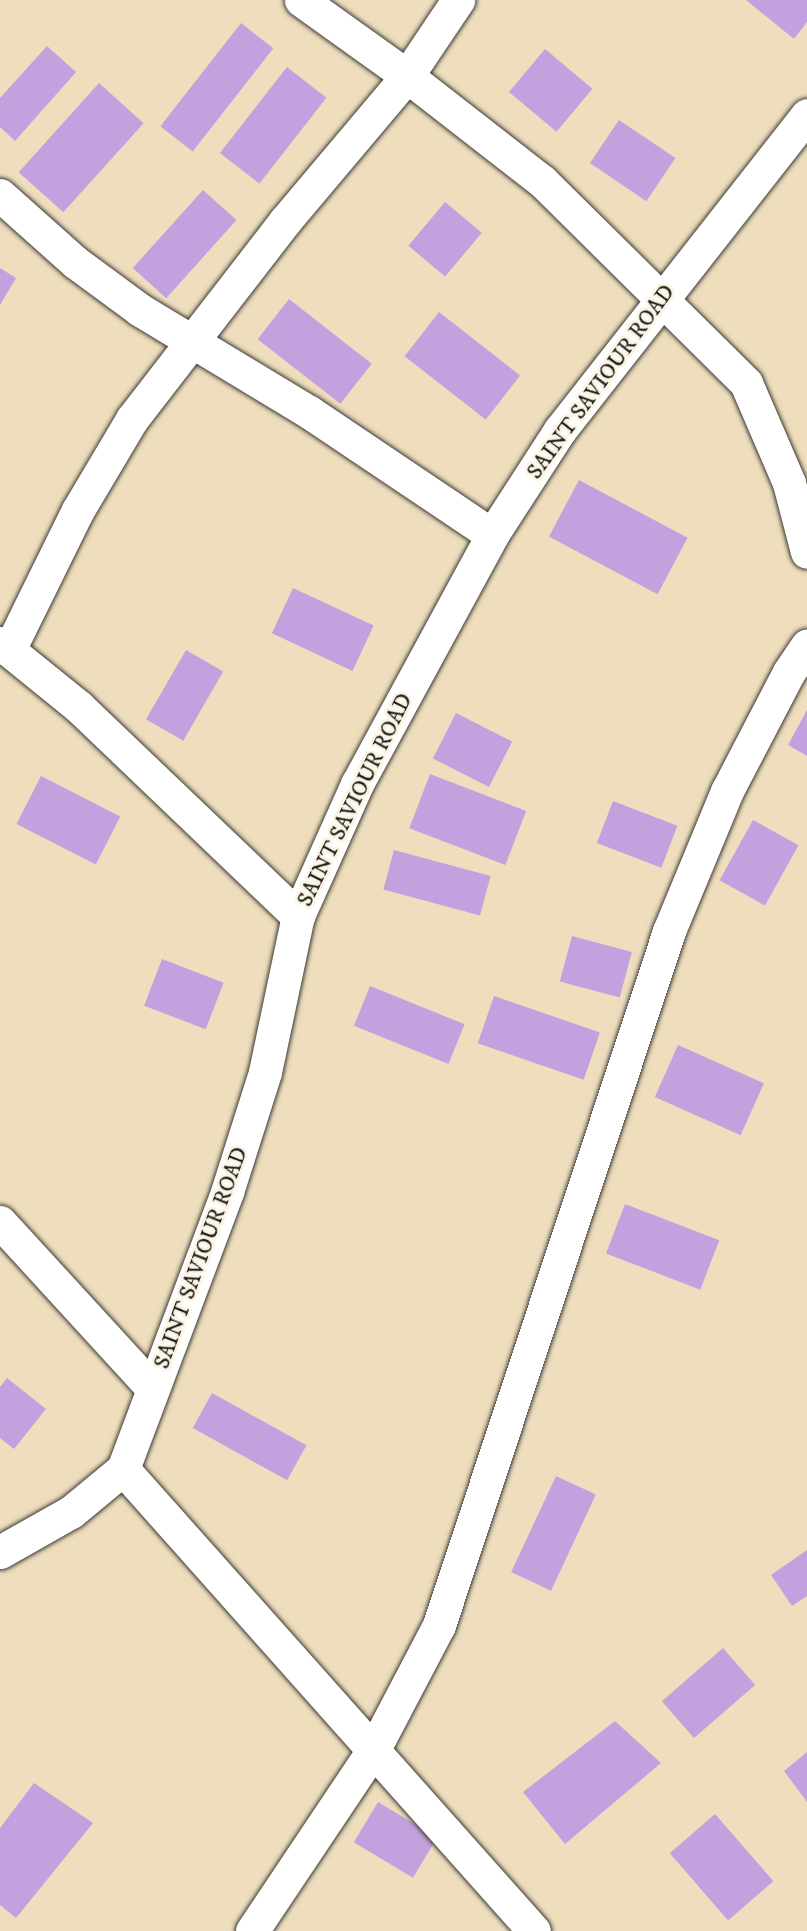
<!DOCTYPE html>
<html>
<head>
<meta charset="utf-8">
<style>
  body { margin:0 }
  #map { position:relative; width:807px; height:1931px; overflow:hidden; background:#eedebd; font-family:"IM FELL DW Pica",serif }
  div>[style] { position:absolute }
  [style*='--x'] { left:calc(var(--x)*1px); top:calc(var(--y)*1px); width:calc(var(--w)*1px); rotate:calc(var(--a)*1deg) }
  .building>* { inset:0; background:#c2a2de; transform-origin:0 0 }
  .roads { filter:drop-shadow(0 0 2px #3c3934) drop-shadow(0 0 2px #3c3934) }
  .minor>* { height:33px; margin:-16.5px; padding:0 16.5px; transform-origin:16.5px; border-radius:16.5px; background:#fff }
  span { translate:-50% -50%; white-space:nowrap; text-align:center; line-height:1.15; -webkit-text-stroke:6px #fcf5e5; paint-order:stroke }
  .street-label { font-size:22px; color:#1c1c1c }
</style>
</head>
<body>
<div id="map">
  <div class="building">
    <div style="clip-path:polygon(746px 0,807px 0,807px 22px,794px 39px)"></div>
    <div style="left:241px;top:23px;width:41px;height:131px;rotate:38deg"></div>
    <div style="clip-path:polygon(47px 46px,76px 72px,15px 141px,0 127px,0 98px)"></div>
    <div style="left:545px;top:49px;width:62px;height:56px;rotate:40deg"></div>
    <div style="left:287px;top:67px;width:50px;height:109px;rotate:38deg"></div>
    <div style="left:99px;top:83px;width:60px;height:120px;rotate:42deg"></div>
    <div style="left:619px;top:120px;width:68px;height:52px;rotate:34deg"></div>
    <div style="left:203px;top:190px;width:45px;height:105px;rotate:42deg"></div>
    <div style="left:445px;top:202px;width:48px;height:57px;rotate:40deg"></div>
    <div style="clip-path:polygon(0 268px,16px 278px,0 305px)"></div>
    <div style="left:289px;top:299px;width:105px;height:51px;rotate:38deg"></div>
    <div style="left:439px;top:312px;width:103px;height:56px;rotate:38deg"></div>
    <div style="left:579px;top:480px;width:123px;height:64px;rotate:28deg"></div>
    <div style="left:293px;top:588px;width:89px;height:50px;rotate:25deg"></div>
    <div style="left:186px;top:650px;width:43px;height:80px;rotate:30deg"></div>
    <div style="clip-path:polygon(807px 710px,807px 756px,788px 745px)"></div>
    <div style="left:456px;top:713px;width:63px;height:51px;rotate:27deg"></div>
    <div style="left:430px;top:774px;width:103px;height:58px;rotate:21deg"></div>
    <div style="left:41px;top:776px;width:89px;height:54px;rotate:27deg"></div>
    <div style="left:613px;top:801px;width:69px;height:45px;rotate:21deg"></div>
    <div style="left:753px;top:820px;width:52px;height:69px;rotate:29deg"></div>
    <div style="left:394px;top:850px;width:100px;height:41px;rotate:15deg"></div>
    <div style="left:572px;top:936px;width:62px;height:47px;rotate:15deg"></div>
    <div style="left:162px;top:959px;width:66px;height:50px;rotate:21deg"></div>
    <div style="left:370px;top:986px;width:102px;height:43px;rotate:22deg"></div>
    <div style="left:494px;top:996px;width:112px;height:50px;rotate:19deg"></div>
    <div style="left:678px;top:1045px;width:94px;height:57px;rotate:24deg"></div>
    <div style="left:625px;top:1204px;width:101px;height:53px;rotate:21deg"></div>
    <div style="clip-path:polygon(7px 1378px,46px 1409px,14px 1449px,0 1438px,0 1387px)"></div>
    <div style="left:212px;top:1393px;width:108px;height:40px;rotate:29deg"></div>
    <div style="left:556px;top:1476px;width:44px;height:106px;rotate:25deg"></div>
    <div style="clip-path:polygon(807px 1550px,807px 1596px,792px 1606px,771px 1575px)"></div>
    <div style="left:723px;top:1648px;width:49px;height:81px;rotate:49deg"></div>
    <div style="clip-path:polygon(615px 1721px,661px 1763px,565px 1844px,523px 1792px)"></div>
    <div style="clip-path:polygon(807px 1752px,807px 1802px,784px 1771px)"></div>
    <div style="clip-path:polygon(34px 1783px,93px 1823px,16px 1918px,0 1905px,0 1828px)"></div>
    <div style="left:378px;top:1802px;width:69px;height:47px;rotate:31deg"></div>
    <div style="left:715px;top:1814px;width:89px;height:60px;rotate:49deg"></div>
  </div>
  <div class="roads">
    <div class="minor">
      <div style="--x:301;--y:0;--w:130;--a:35.6"></div>
      <div style="--x:407;--y:76;--w:171;--a:37.9"></div>
      <div style="--x:542;--y:181;--w:287;--a:44.7"></div>
      <div style="--x:746;--y:383;--w:109;--a:66.7"></div>
      <div style="--x:789;--y:483;--w:71;--a:75.4"></div>
      <div style="--x:0;--y:195;--w:101;--a:41.8"></div>
      <div style="--x:75;--y:262;--w:81;--a:36.4"></div>
      <div style="--x:140;--y:310;--w:197;--a:31.1"></div>
      <div style="--x:309;--y:412;--w:220;--a:33.9"></div>
      <div style="--x:0;--y:643;--w:102;--a:39"></div>
      <div style="--x:79;--y:707;--w:303;--a:43.7"></div>
      <div style="--x:9;--y:650;--w:156;--a:-63.8"></div>
      <div style="--x:78;--y:510;--w:106;--a:-59.3"></div>
      <div style="--x:132;--y:419;--w:250;--a:-52.3"></div>
      <div style="--x:285;--y:221;--w:189;--a:-49.9"></div>
      <div style="--x:407;--y:76;--w:92;--a:-56.1"></div>
      <div style="--x:0;--y:1222;--w:226;--a:47.5"></div>
      <div style="--x:123;--y:1469;--w:618;--a:48.34"></div>
      <div style="--x:0;--y:1552;--w:81;--a:-29.4"></div>
      <div style="--x:71;--y:1512;--w:67;--a:-39.6"></div>
      <div style="--x:123;--y:1469;--w:296;--a:-69.4"></div>
      <div style="--x:227;--y:1192;--w:126;--a:-72.4"></div>
      <div style="--x:265;--y:1072;--w:159;--a:-78.1"></div>
      <div style="--x:298;--y:916;--w:145;--a:-65.9"></div>
      <div style="--x:357;--y:784;--w:283;--a:-61.5"></div>
      <div style="--x:492;--y:535;--w:125;--a:-57.1"></div>
      <div style="--x:560;--y:430;--w:400;--a:-51.9"></div>
      <div style="--x:252;--y:1931;--w:219;--a:-56.2"></div>
      <div style="--x:374;--y:1749;--w:140;--a:-62.3"></div>
      <div style="--x:439;--y:1625;--w:731;--a:-71.66"></div>
      <div style="--x:669;--y:931;--w:152;--a:-67.5"></div>
      <div style="--x:727;--y:791;--w:134;--a:-62.5"></div>
      <div style="--x:789;--y:672;--w:32;--a:-56"></div>
    </div>
  </div>
  <div class="street-label">
    <span style="left:601px;top:382px;rotate:-54deg">SAINT SAVIOUR ROAD</span>
    <span style="left:355px;top:800px;rotate:-64deg">SAINT SAVIOUR ROAD</span>
    <span style="left:201px;top:1258px;rotate:-70deg">SAINT SAVIOUR ROAD</span>
  </div>
</div>
</body>
</html>
